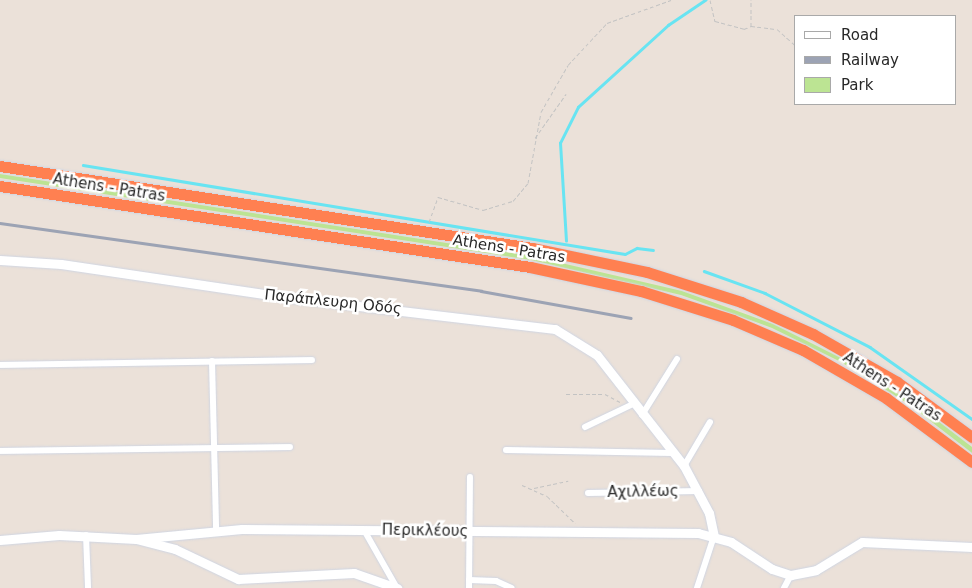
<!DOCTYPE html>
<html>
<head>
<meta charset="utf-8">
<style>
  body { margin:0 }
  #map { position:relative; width:972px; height:588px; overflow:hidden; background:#ebe1d9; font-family:"DejaVu Sans",sans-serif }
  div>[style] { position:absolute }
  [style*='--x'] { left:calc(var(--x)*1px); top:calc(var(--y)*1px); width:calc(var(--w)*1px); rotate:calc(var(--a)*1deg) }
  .green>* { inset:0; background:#bce493 }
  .stream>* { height:2.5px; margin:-1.25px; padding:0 1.25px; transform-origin:1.25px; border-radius:1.25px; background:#68e4f2 }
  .path>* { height:1px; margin-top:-0.5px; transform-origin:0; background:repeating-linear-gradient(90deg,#c3c3c3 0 4px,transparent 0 6.5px) }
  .roads { filter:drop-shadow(0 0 1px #cfd5e2) drop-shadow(0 0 1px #cfd5e2) }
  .street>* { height:6px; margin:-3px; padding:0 3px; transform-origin:3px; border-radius:3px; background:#fff }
  .secondary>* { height:9px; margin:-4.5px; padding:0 4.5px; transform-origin:4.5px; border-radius:4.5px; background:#fff }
  .highway>* { height:11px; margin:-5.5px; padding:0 5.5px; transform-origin:5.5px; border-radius:5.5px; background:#ff8051 }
  .rail>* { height:2.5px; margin:-1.25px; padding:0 1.25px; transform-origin:1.25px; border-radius:1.25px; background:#9ca3b4 }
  span { translate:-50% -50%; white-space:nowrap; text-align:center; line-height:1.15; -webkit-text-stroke:5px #fff; paint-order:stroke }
  .street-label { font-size:15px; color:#282828 }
  .legend { position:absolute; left:794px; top:15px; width:162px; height:90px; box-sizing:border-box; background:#fff; border:1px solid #a9a9a9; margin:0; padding:6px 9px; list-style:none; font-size:15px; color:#282828 }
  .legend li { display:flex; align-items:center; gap:10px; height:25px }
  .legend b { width:25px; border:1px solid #a9a9a9 }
</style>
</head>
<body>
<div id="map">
  <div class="green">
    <div style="clip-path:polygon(0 174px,531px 256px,682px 291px,773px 324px,843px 359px,925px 411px,972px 447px,972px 453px,907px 403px,841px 362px,772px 328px,681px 295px,531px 260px,0 178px)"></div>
  </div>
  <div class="stream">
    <div style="--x:83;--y:165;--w:549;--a:9.33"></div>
    <div style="--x:625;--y:254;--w:13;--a:-27"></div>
    <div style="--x:637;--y:248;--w:16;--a:7"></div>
    <div style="--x:566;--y:241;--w:98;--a:-93.5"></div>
    <div style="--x:560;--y:143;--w:40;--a:-63.4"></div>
    <div style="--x:578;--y:107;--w:122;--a:-42.3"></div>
    <div style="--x:668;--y:25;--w:45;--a:-34"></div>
    <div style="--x:704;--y:271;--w:65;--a:19.8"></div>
    <div style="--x:765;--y:293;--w:118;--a:27.2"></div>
    <div style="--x:870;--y:347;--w:125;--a:35.2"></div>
  </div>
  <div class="path">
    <div style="--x:710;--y:0;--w:22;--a:77"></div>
    <div style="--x:715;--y:21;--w:30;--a:15"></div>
    <div style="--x:744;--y:29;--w:8;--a:-23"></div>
    <div style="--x:751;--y:26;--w:26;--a:-90"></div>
    <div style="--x:751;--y:26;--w:26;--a:7"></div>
    <div style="--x:777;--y:29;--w:25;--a:42"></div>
    <div style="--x:535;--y:138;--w:54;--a:-54.8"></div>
    <div style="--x:429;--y:222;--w:27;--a:-70"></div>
    <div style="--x:438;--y:197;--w:47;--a:16.1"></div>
    <div style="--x:483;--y:210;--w:31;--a:-17"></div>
    <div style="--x:513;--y:201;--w:23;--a:-50"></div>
    <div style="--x:528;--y:183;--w:72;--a:-79.6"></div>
    <div style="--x:541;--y:112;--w:54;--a:-60.1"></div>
    <div style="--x:568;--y:65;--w:57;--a:-47.1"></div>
    <div style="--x:607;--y:23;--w:68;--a:-19.8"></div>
    <div style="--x:566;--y:394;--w:39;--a:0"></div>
    <div style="--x:605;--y:394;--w:17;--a:28"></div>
    <div style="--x:522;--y:485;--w:27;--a:24"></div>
    <div style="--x:547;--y:496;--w:39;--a:44"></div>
    <div style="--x:534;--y:488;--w:35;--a:-12"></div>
  </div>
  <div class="roads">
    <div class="street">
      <div style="--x:212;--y:361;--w:168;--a:88.6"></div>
      <div style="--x:0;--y:365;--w:312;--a:-0.9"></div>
      <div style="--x:642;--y:415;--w:66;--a:-58"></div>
      <div style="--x:585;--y:427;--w:53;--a:-25.6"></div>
      <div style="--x:506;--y:450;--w:166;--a:1"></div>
      <div style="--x:0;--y:451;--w:290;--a:-0.8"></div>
      <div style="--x:684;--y:466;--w:51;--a:-59.4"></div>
      <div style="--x:588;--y:493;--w:111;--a:-1"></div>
      <div style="--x:364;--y:530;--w:67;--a:60.4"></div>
      <div style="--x:86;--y:535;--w:53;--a:87.8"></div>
      <div style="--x:469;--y:580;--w:27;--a:2"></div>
      <div style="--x:496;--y:581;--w:17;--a:24"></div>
      <div style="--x:469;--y:588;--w:111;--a:-89.5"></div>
      <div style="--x:697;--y:588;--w:55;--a:-71.9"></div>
      <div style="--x:784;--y:588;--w:15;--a:-62"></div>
    </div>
    <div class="secondary">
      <div style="--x:0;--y:260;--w:61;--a:3.8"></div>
      <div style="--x:61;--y:264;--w:241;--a:8.4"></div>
      <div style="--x:299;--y:299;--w:258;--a:6.7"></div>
      <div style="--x:555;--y:329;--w:49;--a:31.8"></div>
      <div style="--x:597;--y:355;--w:141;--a:51.9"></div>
      <div style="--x:684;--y:466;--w:53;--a:62"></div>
      <div style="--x:709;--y:513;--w:24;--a:78"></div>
      <div style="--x:136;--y:539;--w:106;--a:-5.4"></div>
      <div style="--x:242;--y:529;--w:456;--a:0.5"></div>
      <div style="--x:698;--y:533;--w:34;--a:15"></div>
      <div style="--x:731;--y:542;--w:49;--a:33.4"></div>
      <div style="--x:772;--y:569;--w:20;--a:18"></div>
      <div style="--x:791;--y:575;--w:25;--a:-11"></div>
      <div style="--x:816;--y:570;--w:54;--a:-31.3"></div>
      <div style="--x:862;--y:542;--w:110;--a:2.6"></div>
      <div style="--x:0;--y:540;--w:59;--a:-4.8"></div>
      <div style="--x:59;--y:535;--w:77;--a:3"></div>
      <div style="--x:136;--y:539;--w:40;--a:14.4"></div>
      <div style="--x:175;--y:549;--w:70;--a:25.5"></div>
      <div style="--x:238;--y:579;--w:116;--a:-3"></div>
      <div style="--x:354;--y:573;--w:46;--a:19.2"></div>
    </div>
    <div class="highway">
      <div style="--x:0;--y:166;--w:538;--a:8.76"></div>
      <div style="--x:532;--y:248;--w:117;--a:11.8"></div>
      <div style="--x:647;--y:272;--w:99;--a:17.7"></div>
      <div style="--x:741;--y:302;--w:79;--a:24"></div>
      <div style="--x:813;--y:334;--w:97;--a:29.7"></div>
      <div style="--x:897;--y:382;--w:93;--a:36.3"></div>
      <div style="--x:0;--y:186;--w:536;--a:8.69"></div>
      <div style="--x:530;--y:267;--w:114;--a:12.2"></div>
      <div style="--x:641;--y:291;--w:96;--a:17.5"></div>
      <div style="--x:733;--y:320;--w:76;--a:23.2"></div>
      <div style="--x:803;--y:350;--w:96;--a:30"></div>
      <div style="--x:886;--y:398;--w:107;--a:36.7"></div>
    </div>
  </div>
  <div class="rail">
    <div style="--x:0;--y:223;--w:486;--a:8"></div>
    <div style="--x:481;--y:291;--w:152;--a:10.2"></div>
  </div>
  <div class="street-label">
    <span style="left:109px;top:188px;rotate:9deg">Athens - Patras</span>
    <span style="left:509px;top:249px;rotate:9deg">Athens - Patras</span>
    <span style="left:333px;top:302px;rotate:6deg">Παράπλευρη Οδός</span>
    <span style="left:892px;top:387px;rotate:33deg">Athens - Patras</span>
    <span style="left:643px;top:492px;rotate:-1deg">Αχιλλέως</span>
    <span style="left:425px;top:531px;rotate:1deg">Περικλέους</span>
  </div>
  <ul class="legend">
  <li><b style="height:6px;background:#fff"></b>Road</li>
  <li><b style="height:6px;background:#9ca3b4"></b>Railway</li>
  <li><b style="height:14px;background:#bce493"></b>Park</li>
  </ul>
</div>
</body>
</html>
